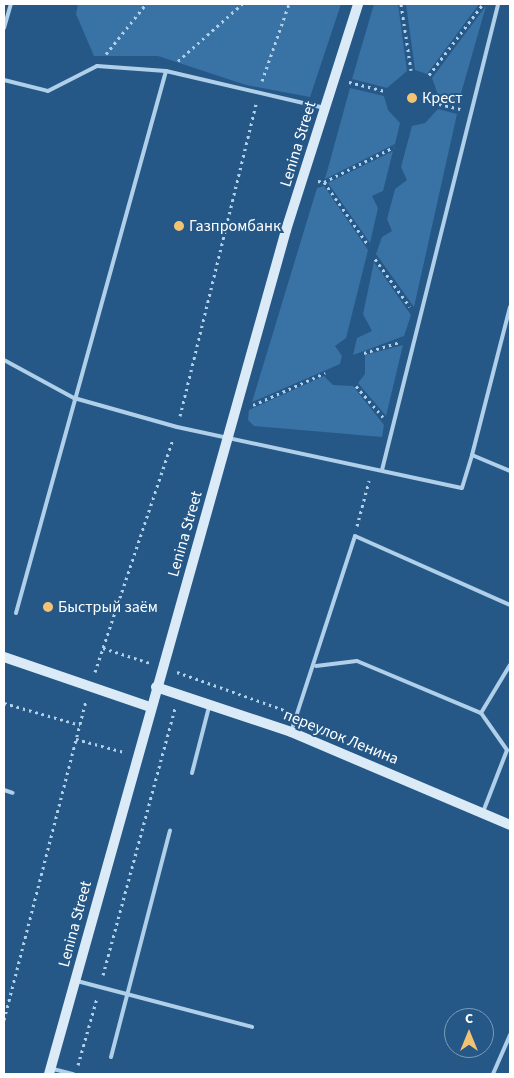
<!DOCTYPE html>
<html>
<head>
<meta charset="utf-8">
<style>
  body { margin:0 }
  #map { position:relative; width:514px; height:1078px; overflow:hidden; background:#255887; font-family:"Source Sans 3",sans-serif }
  div>[style] { position:absolute }
  [style*='--x'] { left:calc(var(--x)*1px); top:calc(var(--y)*1px); width:calc(var(--w)*1px); rotate:calc(var(--a)*1deg) }
  .green>* { inset:0; background:#3972a4 }
  .path>* { height:3px; margin-top:-1.5px; transform-origin:0; background:repeating-linear-gradient(90deg,#b0cfe9 0 2.5px,transparent 0 6.5px) }
  .lane>* { height:4px; margin:-2px; padding:0 2px; transform-origin:2px; border-radius:2px; background:#b0cfe9 }
  .secondary>* { height:10px; margin:-5px; padding:0 5px; transform-origin:5px; border-radius:5px; background:#dbeaf7 }
  .dots>* { width:14px; height:14px; translate:-50% -50%; box-sizing:border-box; border:2px solid #255887; border-radius:50% }
  span { translate:-50% -50%; white-space:nowrap; text-align:center; line-height:1.15; -webkit-text-stroke:4px #255887; paint-order:stroke }
  .poi-label { font-size:16px; color:#fff }
  .left { translate:0 -50%; text-align:left }
  .street-label { font-size:16px; color:#fff }
  .frame { position:absolute; inset:0; border:5px solid #fff; pointer-events:none }
  .north { position:absolute; left:444px; top:1008px; width:50px; height:50px; box-sizing:border-box; background:#255887; border:1px solid #7c9bb7; border-radius:50%; rotate:0deg; font-size:14px; font-weight:700; line-height:20px; text-align:center; color:#fff }
  .north::after { content:''; display:block; margin:auto; width:18px; height:22px; background:#f3c374; clip-path:polygon(50% 0,100% 100%,50% 72%,0 100%) }
</style>
</head>
<body>
<div id="map">
  <div class="green">
    <div style="clip-path:polygon(78px 4px,341px 4px,310px 97px,246px 85px,158px 56px,94px 56px,76px 14px)"></div>
    <div style="clip-path:polygon(374px 4px,398px 4px,407px 71px,387px 88px,352px 79px)"></div>
    <div style="clip-path:polygon(406px 4px,479px 4px,427px 74px,415px 70px)"></div>
    <div style="clip-path:polygon(486px 6px,458px 104px,440px 100px,432px 78px)"></div>
    <div style="clip-path:polygon(350px 88px,384px 96px,388px 110px,400px 123px,395px 144px,325px 179px)"></div>
    <div style="clip-path:polygon(438px 109px,457px 114px,414px 307px,376px 254px,382px 237px,392px 231px,387px 219px,395px 189px,407px 180px,401px 167px,412px 126px,425px 123px)"></div>
    <div style="clip-path:polygon(393px 151px,383px 191px,372px 196px,378px 208px,370px 243px,328px 183px)"></div>
    <div style="clip-path:polygon(324px 186px,368px 250px,346px 338px,335px 346px,342px 356px,340px 364px,252px 402px,317px 188px)"></div>
    <div style="clip-path:polygon(374px 262px,411px 315px,404px 336px,353px 355px,357px 338px,372px 331px,363px 314px)"></div>
    <div style="clip-path:polygon(403px 345px,386px 416px,358px 383px,365px 374px,365px 355px)"></div>
    <div style="clip-path:polygon(324px 376px,333px 385px,353px 386px,384px 425px,382px 437px,254px 426px,248px 420px,249px 410px)"></div>
  </div>
  <div class="path">
    <div style="--x:401;--y:4;--w:67;--a:81.4"></div>
    <div style="--x:106;--y:54;--w:64;--a:-51.3"></div>
    <div style="--x:178;--y:61;--w:86;--a:-41.7"></div>
    <div style="--x:429;--y:75;--w:89;--a:-52.7"></div>
    <div style="--x:262;--y:81;--w:82;--a:-70.7"></div>
    <div style="--x:349;--y:82;--w:37;--a:14"></div>
    <div style="--x:439;--y:104;--w:22;--a:13"></div>
    <div style="--x:318;--y:181;--w:6;--a:9"></div>
    <div style="--x:324;--y:182;--w:78;--a:54.9"></div>
    <div style="--x:324;--y:182;--w:78;--a:-26.6"></div>
    <div style="--x:375;--y:259;--w:59;--a:53.9"></div>
    <div style="--x:364;--y:353;--w:38;--a:-17"></div>
    <div style="--x:356;--y:386;--w:41;--a:48.9"></div>
    <div style="--x:253;--y:405;--w:79;--a:-24"></div>
    <div style="--x:180;--y:416;--w:321;--a:-76.3"></div>
    <div style="--x:357;--y:526;--w:47;--a:-75.1"></div>
    <div style="--x:103;--y:648;--w:49;--a:17.7"></div>
    <div style="--x:95;--y:672;--w:246;--a:-71.5"></div>
    <div style="--x:177;--y:672;--w:117;--a:19.5"></div>
    <div style="--x:4;--y:703;--w:79;--a:16.1"></div>
    <div style="--x:76;--y:739;--w:50;--a:15.2"></div>
    <div style="--x:103;--y:975;--w:276;--a:-74.9"></div>
    <div style="--x:4;--y:1020;--w:330;--a:-75.6"></div>
    <div style="--x:78;--y:1065;--w:70;--a:-74.2"></div>
  </div>
  <div class="lane">
    <div style="--x:4;--y:28;--w:25;--a:-74"></div>
    <div style="--x:4;--y:80;--w:45;--a:14"></div>
    <div style="--x:48;--y:91;--w:55;--a:-27"></div>
    <div style="--x:97;--y:66;--w:69;--a:4.1"></div>
    <div style="--x:166;--y:71;--w:163;--a:13.1"></div>
    <div style="--x:510;--y:307;--w:153;--a:104.4"></div>
    <div style="--x:472;--y:455;--w:41;--a:22.8"></div>
    <div style="--x:4;--y:360;--w:80;--a:28.5"></div>
    <div style="--x:74;--y:398;--w:107;--a:15.7"></div>
    <div style="--x:177;--y:427;--w:291;--a:12.1"></div>
    <div style="--x:462;--y:488;--w:34;--a:-73"></div>
    <div style="--x:382;--y:470;--w:480;--a:-76"></div>
    <div style="--x:16;--y:613;--w:562;--a:-74.53"></div>
    <div style="--x:316;--y:666;--w:41;--a:-7"></div>
    <div style="--x:357;--y:661;--w:134;--a:22.8"></div>
    <div style="--x:291;--y:732;--w:206;--a:-71.9"></div>
    <div style="--x:355;--y:536;--w:170;--a:24"></div>
    <div style="--x:192;--y:773;--w:68;--a:-75.6"></div>
    <div style="--x:4;--y:790;--w:9;--a:18"></div>
    <div style="--x:483;--y:812;--w:66;--a:-68.8"></div>
    <div style="--x:507;--y:750;--w:45;--a:-125.1"></div>
    <div style="--x:481;--y:713;--w:56;--a:-58.9"></div>
    <div style="--x:77;--y:981;--w:181;--a:14.7"></div>
    <div style="--x:111;--y:1057;--w:234;--a:-75.4"></div>
    <div style="--x:53;--y:1069;--w:21;--a:14"></div>
    <div style="--x:493;--y:1074;--w:43;--a:-66.4"></div>
  </div>
  <div class="secondary">
    <div style="--x:4;--y:657;--w:154;--a:18.9"></div>
    <div style="--x:156;--y:687;--w:142;--a:18.4"></div>
    <div style="--x:291;--y:732;--w:238;--a:23"></div>
    <div style="--x:49;--y:1074;--w:877;--a:-74.31"></div>
    <div style="--x:286;--y:230;--w:237;--a:-72.3"></div>
  </div>
  <div class="dots">
    <div style="left:412px;top:98px;background:#f3c374"></div>
    <div style="left:179px;top:226px;background:#f3c374"></div>
    <div style="left:48px;top:607px;background:#f3c374"></div>
  </div>
  <div class="poi-label">
    <span class="left" style="left:422px;top:98px">Крест</span>
    <span class="left" style="left:189px;top:226px">Газпромбанк</span>
    <span class="left" style="left:58px;top:607px">Быстрый заём</span>
  </div>
  <div class="street-label">
    <span style="left:298px;top:144px;rotate:-73deg">Lenina Street</span>
    <span style="left:185px;top:534px;rotate:-74deg">Lenina Street</span>
    <span style="left:341px;top:737px;rotate:22deg">переулок Ленина</span>
    <span style="left:75px;top:924px;rotate:-75deg">Lenina Street</span>
  </div>
  <div class="frame"></div>
  <div class="north">С</div>
</div>
</body>
</html>
